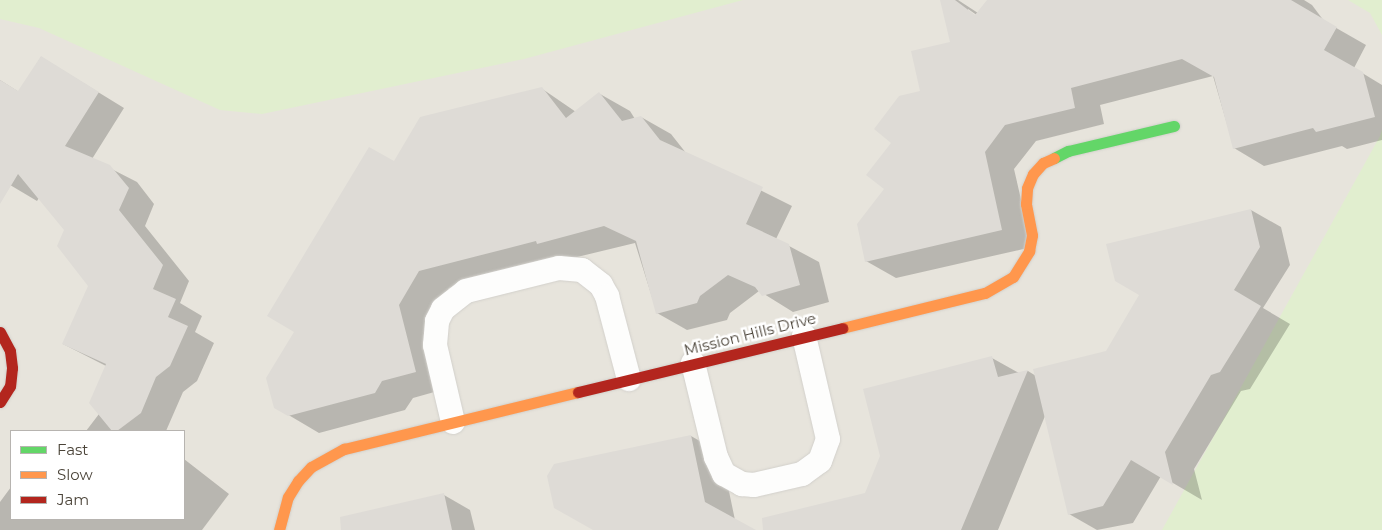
<!DOCTYPE html>
<html>
<head>
<meta charset="utf-8">
<style>
  body { margin:0 }
  #map { position:relative; width:1382px; height:530px; overflow:hidden; background:#f4f2ee; font-family:Montserrat,sans-serif }
  div>[style] { position:absolute }
  [style*='--x'] { left:calc(var(--x)*1px); top:calc(var(--y)*1px); width:calc(var(--w)*1px); rotate:calc(var(--a)*1deg) }
  .residential>* { inset:0; background:#e7e4dc }
  .green>* { inset:0; background:#e1eecf }
  .shadow>* { inset:0; background:#0003 }
  .building>* { inset:0; background:#dedbd6 }
  .roads { filter:drop-shadow(0 0 1px #d2d0cb) drop-shadow(0 0 1px #d2d0cb) }
  .lane>* { height:24px; margin:-12px; padding:0 12px; transform-origin:12px; border-radius:12px; background:#fdfdfc }
  .fast>* { height:11px; margin:-5.5px; padding:0 5.5px; transform-origin:5.5px; border-radius:5.5px; background:#63d668 }
  .slow>* { height:11px; margin:-5.5px; padding:0 5.5px; transform-origin:5.5px; border-radius:5.5px; background:#ff974d }
  .jam>* { height:11px; margin:-5.5px; padding:0 5.5px; transform-origin:5.5px; border-radius:5.5px; background:#b3261e }
  span { translate:-50% -50%; white-space:nowrap; text-align:center; line-height:1.15; -webkit-text-stroke:5px #fff; paint-order:stroke }
  .street-label { font-size:15px; color:#4b4439 }
  .legend { position:absolute; left:10px; top:430px; width:175px; height:90px; box-sizing:border-box; background:#fff; border:1px solid #b7b4b0; margin:0; padding:6px 9px; list-style:none; font-size:15px; color:#4b4439 }
  .legend li { display:flex; align-items:center; gap:10px; height:25px }
  .legend b { width:25px; border:1px solid #b7b4b0 }
</style>
</head>
<body>
<div id="map">
  <div class="residential">
    <div style="clip-path:polygon(evenodd,0 0,1382px 0,1382px 530px,0 530px,0 0,11px 431px,184px 431px,184px 519px,11px 519px,11px 431px)"></div>
  </div>
  <div class="green">
    <div style="clip-path:polygon(0 0,743px 0,524px 59px,262px 114px,220px 110px,39px 28px,0 19px)"></div>
    <div style="clip-path:polygon(1348px 0,1382px 0,1382px 35px,1370px 13px)"></div>
    <div style="clip-path:polygon(1382px 130px,1382px 530px,1162px 530px,1380px 136px)"></div>
  </div>
  <div class="shadow">
    <div style="clip-path:polygon(evenodd,942px 0,958px 0,978px 13px,988px 0,1304px 0,1312px 5px,1324px 21px,1366px 45px,1354px 68px,1382px 85px,1382px 140px,1347px 149px,1342px 146px,1264px 166px,1234px 148px,1213px 76px,1100px 105px,1104px 124px,1036px 141px,1014px 169px,1032px 247px,896px 278px,866px 261px,885px 188px,893px 142px,952px 43px,942px 0,968px 9px,981px 18px,979px 20px,968px 12px,968px 9px)"></div>
    <div style="clip-path:polygon(41px 57px,124px 108px,92px 159px,137px 182px,154px 204px,145px 226px,189px 281px,180px 303px,202px 316px,195px 332px,214px 343px,197px 381px,183px 392px,166px 431px,86px 431px,99px 414px,106px 366px,63px 344px,90px 286px,65px 230px,39px 198px,37px 201px,0 179px,0 80px,19px 92px)"></div>
    <div style="clip-path:polygon(541px 88px,576px 112px,600px 94px,630px 111px,635px 119px,641px 117px,671px 134px,686px 153px,792px 206px,776px 239px,819px 262px,829px 302px,793px 312px,759px 291px,730px 313px,727px 320px,687px 330px,657px 313px,635px 243px,449px 288px,428px 323px,445px 389px,413px 398px,405px 410px,319px 433px,275px 407px,394px 162px)"></div>
    <div style="clip-path:polygon(1251px 210px,1281px 227px,1290px 265px,1263px 308px,1290px 324px,1250px 389px,1241px 391px,1194px 469px,1202px 500px,1161px 476px,1133px 523px,1097px 530px,1069px 514px,1045px 416px,998px 530px,799px 530px,866px 494px,992px 358px,1019px 373px,1028px 371px,1036px 376px,1106px 352px)"></div>
    <div style="clip-path:polygon(691px 436px,721px 453px,735px 520px,753px 530px,595px 530px)"></div>
    <div style="clip-path:polygon(184px 459px,229px 494px,202px 530px,0 530px,0 502px,11px 487px,11px 519px,184px 519px)"></div>
    <div style="clip-path:polygon(444px 495px,470px 510px,475px 530px,401px 530px)"></div>
  </div>
  <div class="building">
    <div style="clip-path:polygon(940px 0,955px 0,975px 15px,987px 0,1291px 0,1337px 27px,1324px 50px,1363px 72px,1375px 117px,1316px 132px,1313px 128px,1233px 149px,1214px 77px,1182px 59px,1071px 88px,1075px 108px,1005px 125px,985px 152px,1002px 230px,865px 262px,857px 224px,884px 189px,866px 175px,891px 143px,874px 129px,899px 96px,920px 91px,911px 51px,950px 42px)"></div>
    <div style="clip-path:polygon(41px 56px,99px 92px,65px 146px,110px 165px,129px 188px,119px 210px,163px 265px,153px 289px,176px 299px,168px 317px,188px 326px,170px 366px,156px 377px,141px 413px,117px 431px,112px 431px,89px 403px,106px 364px,62px 344px,88px 286px,57px 246px,64px 230px,18px 174px,0 204px,0 80px,18px 91px)"></div>
    <div style="clip-path:polygon(542px 87px,566px 118px,599px 92px,622px 121px,641px 116px,660px 140px,763px 187px,746px 224px,789px 244px,800px 285px,762px 296px,755px 287px,728px 275px,700px 296px,697px 303px,656px 314px,636px 241px,604px 226px,537px 244px,536px 241px,419px 271px,399px 305px,416px 372px,382px 381px,375px 393px,288px 416px,274px 408px,266px 378px,294px 332px,267px 316px,369px 147px,394px 161px,420px 117px)"></div>
    <div style="clip-path:polygon(1251px 209px,1260px 247px,1234px 290px,1261px 306px,1220px 372px,1211px 375px,1165px 452px,1173px 485px,1131px 460px,1103px 506px,1068px 515px,1033px 369px,1106px 351px,1139px 295px,1115px 281px,1106px 244px)"></div>
    <div style="clip-path:polygon(992px 356px,998px 377px,1028px 370px,961px 530px,763px 530px,762px 518px,865px 493px,880px 456px,863px 389px)"></div>
    <div style="clip-path:polygon(691px 435px,705px 502px,756px 530px,593px 530px,554px 508px,547px 476px,554px 464px)"></div>
    <div style="clip-path:polygon(444px 493px,452px 530px,341px 530px,340px 517px)"></div>
  </div>
  <div class="roads">
    <div class="lane">
      <div style="--x:693;--y:363;--w:97;--a:76.3"></div>
      <div style="--x:716;--y:457;--w:19;--a:65"></div>
      <div style="--x:724;--y:474;--w:21;--a:29"></div>
      <div style="--x:742;--y:484;--w:12;--a:5"></div>
      <div style="--x:754;--y:485;--w:49;--a:-12.9"></div>
      <div style="--x:802;--y:474;--w:22;--a:-36"></div>
      <div style="--x:820;--y:461;--w:23;--a:-70"></div>
      <div style="--x:828;--y:439;--w:106;--a:-103.1"></div>
      <div style="--x:453;--y:422;--w:79;--a:-103.2"></div>
      <div style="--x:435;--y:345;--w:24;--a:-85"></div>
      <div style="--x:437;--y:321;--w:13;--a:-63"></div>
      <div style="--x:443;--y:309;--w:29;--a:-38"></div>
      <div style="--x:466;--y:291;--w:96;--a:-13.9"></div>
      <div style="--x:559;--y:268;--w:23;--a:5"></div>
      <div style="--x:582;--y:270;--w:24;--a:38"></div>
      <div style="--x:601;--y:285;--w:13;--a:61"></div>
      <div style="--x:607;--y:296;--w:86;--a:75.2"></div>
    </div>
    <div class="fast">
      <div style="--x:1054;--y:158;--w:16;--a:-27"></div>
      <div style="--x:1068;--y:151;--w:109;--a:-13.3"></div>
    </div>
    <div class="slow">
      <div style="--x:842;--y:328;--w:147;--a:-13.8"></div>
      <div style="--x:985;--y:293;--w:32;--a:-30"></div>
      <div style="--x:1013;--y:277;--w:31;--a:-58"></div>
      <div style="--x:1029;--y:251;--w:16;--a:-79"></div>
      <div style="--x:1032;--y:235;--w:32;--a:-101"></div>
      <div style="--x:1026;--y:204;--w:16;--a:-86"></div>
      <div style="--x:1027;--y:188;--w:15;--a:-67"></div>
      <div style="--x:1033;--y:174;--w:15;--a:-48"></div>
      <div style="--x:1043;--y:163;--w:12;--a:-24"></div>
      <div style="--x:279;--y:530;--w:34;--a:-75"></div>
      <div style="--x:288;--y:497;--w:19;--a:-58"></div>
      <div style="--x:298;--y:481;--w:19;--a:-47"></div>
      <div style="--x:311;--y:467;--w:38;--a:-29"></div>
      <div style="--x:344;--y:449;--w:241;--a:-13.7"></div>
    </div>
    <div class="jam">
      <div style="--x:0;--y:332;--w:21;--a:62"></div>
      <div style="--x:10;--y:351;--w:17;--a:83"></div>
      <div style="--x:12;--y:368;--w:18;--a:96"></div>
      <div style="--x:10;--y:386;--w:19;--a:122"></div>
      <div style="--x:578;--y:392;--w:272;--a:-13.6"></div>
    </div>
  </div>
  <div class="street-label">
    <span style="left:750px;top:334px;rotate:-14deg">Mission Hills Drive</span>
  </div>
  <ul class="legend">
  <li><b style="height:6px;background:#63d668"></b>Fast</li>
  <li><b style="height:6px;background:#ff974d"></b>Slow</li>
  <li><b style="height:6px;background:#b3261e"></b>Jam</li>
  </ul>
</div>
</body>
</html>
